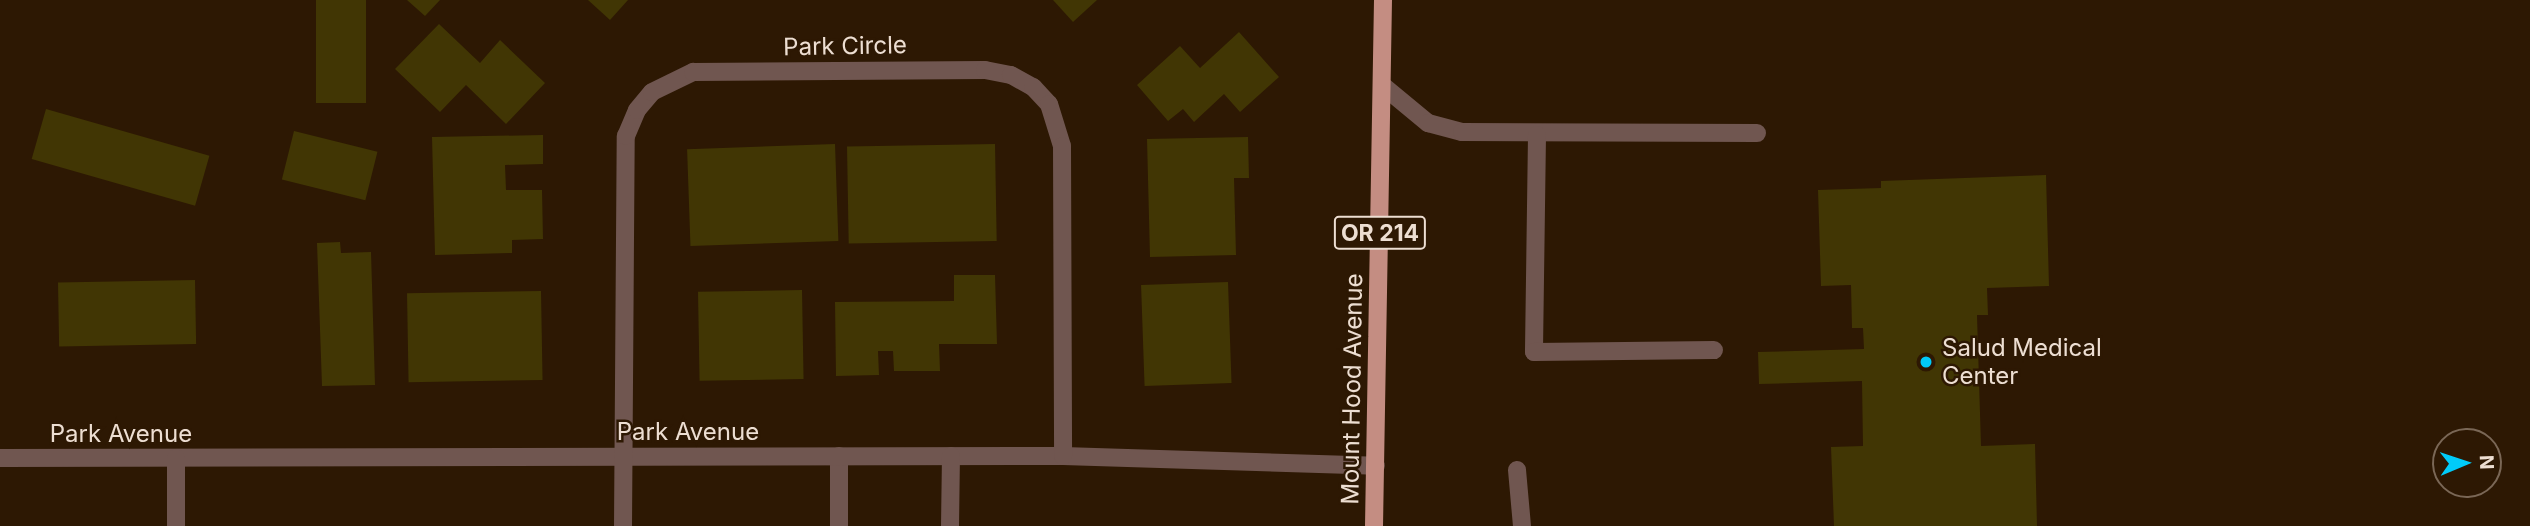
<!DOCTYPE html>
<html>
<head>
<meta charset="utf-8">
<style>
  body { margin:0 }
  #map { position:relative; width:2530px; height:526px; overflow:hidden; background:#2d1803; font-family:Inter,sans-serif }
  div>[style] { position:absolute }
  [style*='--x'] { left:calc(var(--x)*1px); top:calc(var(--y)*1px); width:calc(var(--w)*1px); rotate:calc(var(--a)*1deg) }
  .building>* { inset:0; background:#413604; transform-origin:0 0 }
  .minor>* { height:18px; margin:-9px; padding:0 9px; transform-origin:9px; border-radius:9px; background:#705650 }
  .major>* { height:18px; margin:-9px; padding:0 9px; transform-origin:9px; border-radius:9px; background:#c48d82 }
  .dots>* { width:19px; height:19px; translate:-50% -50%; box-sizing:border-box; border:4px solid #2d1803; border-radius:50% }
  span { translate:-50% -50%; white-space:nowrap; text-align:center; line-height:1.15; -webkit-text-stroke:5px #2d1803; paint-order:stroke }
  .shield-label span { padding:2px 5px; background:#2d1803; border:2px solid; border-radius:5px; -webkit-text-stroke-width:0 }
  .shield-label { font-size:23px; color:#edded2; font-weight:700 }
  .street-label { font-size:24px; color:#edded2 }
  .poi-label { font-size:24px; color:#edded2 }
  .left { translate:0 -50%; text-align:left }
  .north { position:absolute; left:2432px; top:428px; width:70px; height:70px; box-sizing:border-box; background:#2d1803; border:2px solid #7a6756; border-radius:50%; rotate:88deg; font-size:19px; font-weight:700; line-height:28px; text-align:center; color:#edded2 }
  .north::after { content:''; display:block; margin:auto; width:24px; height:32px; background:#01cbf9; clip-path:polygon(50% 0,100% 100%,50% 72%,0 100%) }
</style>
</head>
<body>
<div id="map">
  <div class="building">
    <div style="left:316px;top:0;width:50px;height:103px"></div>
    <div style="clip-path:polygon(407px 0,440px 0,425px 16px)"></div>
    <div style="clip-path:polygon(588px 0,628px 0,610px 20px)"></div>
    <div style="clip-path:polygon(1053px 0,1097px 0,1073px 22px)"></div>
    <div style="clip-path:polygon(439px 24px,480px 63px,500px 40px,545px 83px,506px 124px,466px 85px,440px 112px,395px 69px)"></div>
    <div style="clip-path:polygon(1239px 32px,1279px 77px,1240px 112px,1224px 94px,1194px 122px,1183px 109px,1168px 121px,1137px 85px,1180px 46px,1200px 68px)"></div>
    <div style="left:46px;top:109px;width:170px;height:52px;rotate:16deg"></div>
    <div style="left:294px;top:131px;width:86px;height:50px;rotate:14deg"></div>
    <div style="clip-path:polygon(543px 135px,543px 164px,505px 165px,506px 190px,542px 190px,543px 239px,512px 240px,512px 253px,435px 255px,432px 137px)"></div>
    <div style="clip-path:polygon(1248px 137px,1249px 178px,1234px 178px,1236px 255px,1150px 257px,1147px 139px)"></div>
    <div style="left:835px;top:144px;width:97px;height:148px;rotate:88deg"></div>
    <div style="left:995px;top:144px;width:97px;height:148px;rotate:89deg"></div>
    <div style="clip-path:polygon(2046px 175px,2049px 286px,1987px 288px,1988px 315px,1977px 315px,1981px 446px,2035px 444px,2037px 526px,1834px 526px,1831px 447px,1863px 446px,1862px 381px,1759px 384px,1758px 352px,1864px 349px,1863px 328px,1852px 328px,1851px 285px,1821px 286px,1818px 190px,1881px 188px,1881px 181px)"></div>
    <div style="clip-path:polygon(340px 242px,341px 253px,371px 252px,375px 385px,322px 386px,317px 243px)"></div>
    <div style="clip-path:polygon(954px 275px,995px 275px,997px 344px,939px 344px,940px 371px,894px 371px,893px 351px,878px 351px,879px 375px,836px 376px,835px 302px,954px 301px)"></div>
    <div style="left:195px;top:280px;width:64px;height:137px;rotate:89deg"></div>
    <div style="left:1228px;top:282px;width:101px;height:87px;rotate:88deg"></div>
    <div style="left:802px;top:290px;width:89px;height:104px;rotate:89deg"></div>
    <div style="left:541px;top:291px;width:89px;height:134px;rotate:89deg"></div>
  </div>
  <div class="minor">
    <div style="--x:1382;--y:85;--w:60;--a:39.6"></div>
    <div style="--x:1428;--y:123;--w:35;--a:15"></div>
    <div style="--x:1462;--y:132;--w:295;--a:0.2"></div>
    <div style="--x:1537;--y:135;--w:217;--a:90.8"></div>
    <div style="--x:1534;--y:352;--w:180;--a:-0.6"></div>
    <div style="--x:839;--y:456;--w:70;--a:90"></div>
    <div style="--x:0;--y:458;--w:1063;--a:-0.11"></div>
    <div style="--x:1063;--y:456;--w:313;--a:1.8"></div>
    <div style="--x:1517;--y:470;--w:56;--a:84.9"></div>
    <div style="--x:176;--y:526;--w:68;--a:-90"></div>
    <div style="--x:623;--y:526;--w:390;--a:-89.6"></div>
    <div style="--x:626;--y:136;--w:28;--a:-67"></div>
    <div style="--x:637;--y:110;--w:23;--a:-50"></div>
    <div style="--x:652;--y:92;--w:46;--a:-26"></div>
    <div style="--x:693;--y:72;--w:292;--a:-0.4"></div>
    <div style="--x:985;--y:70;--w:26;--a:11"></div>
    <div style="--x:1011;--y:75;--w:25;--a:29"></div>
    <div style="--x:1033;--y:87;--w:23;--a:47"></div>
    <div style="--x:1049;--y:104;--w:44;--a:72.8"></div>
    <div style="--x:1062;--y:146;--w:310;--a:89.8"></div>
    <div style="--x:950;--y:526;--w:70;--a:-89.2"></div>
  </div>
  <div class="major">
    <div style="--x:1374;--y:526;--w:526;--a:-89.02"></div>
  </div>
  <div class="dots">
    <div style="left:1926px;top:362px;background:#01cbf9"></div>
  </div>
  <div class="shield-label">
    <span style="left:1380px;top:233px">OR 214</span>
  </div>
  <div class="street-label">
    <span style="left:845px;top:46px;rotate:-1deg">Park Circle</span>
    <span style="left:1352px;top:389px;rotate:-89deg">Mount Hood Avenue</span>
    <span style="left:688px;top:432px">Park Avenue</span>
    <span style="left:121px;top:434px">Park Avenue</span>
  </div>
  <div class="poi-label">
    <span class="left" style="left:1942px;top:362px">Salud Medical<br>Center</span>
  </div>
  <div class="north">N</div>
</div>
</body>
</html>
